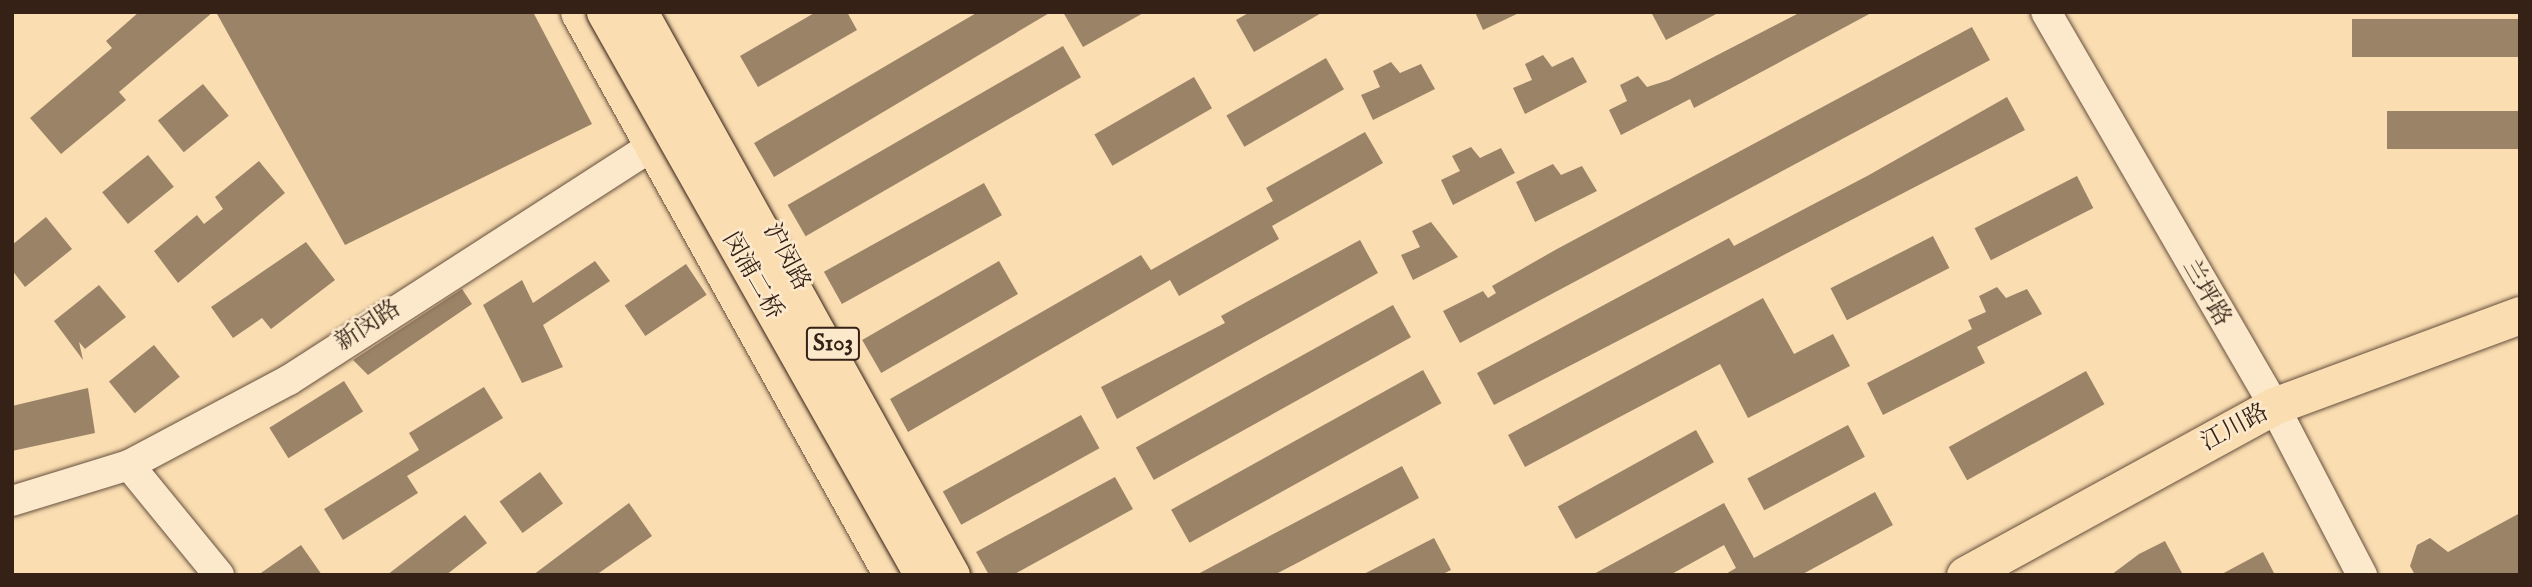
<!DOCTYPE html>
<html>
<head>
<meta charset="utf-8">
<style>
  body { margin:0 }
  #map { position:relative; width:2532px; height:587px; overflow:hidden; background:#faddb1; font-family:"IM FELL English","Noto Serif SC",serif }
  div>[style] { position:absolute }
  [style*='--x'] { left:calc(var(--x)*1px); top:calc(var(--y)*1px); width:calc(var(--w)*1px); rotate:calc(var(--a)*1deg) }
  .building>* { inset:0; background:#9b8367; transform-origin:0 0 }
  .roads { filter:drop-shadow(0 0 2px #66503d) drop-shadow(0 0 2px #66503d) }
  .minor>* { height:30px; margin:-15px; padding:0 15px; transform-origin:15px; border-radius:15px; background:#fce9cc }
  .major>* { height:37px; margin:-18.5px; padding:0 18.5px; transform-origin:18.5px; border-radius:18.5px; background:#faddb1 }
  .rail>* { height:5px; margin-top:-2.5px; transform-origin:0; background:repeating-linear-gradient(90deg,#352116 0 12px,transparent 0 24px) }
  .bridges { filter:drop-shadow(0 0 2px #352116) drop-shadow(0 0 2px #352116) }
  .major-bridge>* { height:37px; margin:-18.5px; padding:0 18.5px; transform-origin:18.5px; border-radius:18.5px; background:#faddb1 }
  span { translate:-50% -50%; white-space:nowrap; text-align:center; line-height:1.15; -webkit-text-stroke:5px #fce9cc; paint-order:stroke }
  .shield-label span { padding:2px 5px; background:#fce9cc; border:2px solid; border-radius:5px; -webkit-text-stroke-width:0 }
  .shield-label { font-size:23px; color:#352116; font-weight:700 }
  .street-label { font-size:24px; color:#352116 }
  .frame { position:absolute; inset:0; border:14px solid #352116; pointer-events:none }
</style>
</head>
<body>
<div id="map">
  <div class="building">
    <div style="clip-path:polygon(139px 12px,213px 12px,119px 92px,126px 100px,61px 154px,30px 118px,112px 48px,106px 41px)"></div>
    <div style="clip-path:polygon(216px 12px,533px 12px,592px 124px,345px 245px)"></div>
    <div style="clip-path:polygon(816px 12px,847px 12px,857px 30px,758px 87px,740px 56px)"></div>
    <div style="clip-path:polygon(978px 12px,1051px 12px,774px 177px,754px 143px)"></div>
    <div style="clip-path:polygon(1063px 12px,1145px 12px,1083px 47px)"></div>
    <div style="clip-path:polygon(1250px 12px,1323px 12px,1254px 52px,1236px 20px)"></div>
    <div style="clip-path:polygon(1475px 12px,1521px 12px,1483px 30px)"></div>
    <div style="clip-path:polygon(1651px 12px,1720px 12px,1666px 40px)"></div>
    <div style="clip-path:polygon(1801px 12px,1873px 12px,1694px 108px,1690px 99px,1621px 135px,1609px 110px,1627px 101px,1620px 85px,1638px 76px,1647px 87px,1669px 80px)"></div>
    <div style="left:2520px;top:19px;width:38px;height:168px;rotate:90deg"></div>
    <div style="clip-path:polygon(1972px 27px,1990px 60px,1460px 343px,1443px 311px,1483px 291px,1488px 298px,1496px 293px,1492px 286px,1557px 249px)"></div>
    <div style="left:1063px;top:46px;width:36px;height:318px;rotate:60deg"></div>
    <div style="clip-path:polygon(1543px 55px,1552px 67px,1573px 57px,1587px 82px,1525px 114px,1513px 88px,1532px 80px,1525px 64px)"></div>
    <div style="left:1326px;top:58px;width:36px;height:115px;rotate:60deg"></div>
    <div style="clip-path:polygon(1391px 62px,1400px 73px,1421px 64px,1435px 89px,1373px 120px,1361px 95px,1380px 87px,1373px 71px)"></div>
    <div style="left:1194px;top:77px;width:36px;height:115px;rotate:60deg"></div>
    <div style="left:203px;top:84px;width:41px;height:58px;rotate:51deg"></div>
    <div style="clip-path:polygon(2007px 97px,2025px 130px,1494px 405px,1477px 373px,1729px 238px,1734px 246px,1869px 175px)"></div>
    <div style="left:2520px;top:111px;width:38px;height:133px;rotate:90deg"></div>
    <div style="clip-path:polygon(1365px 132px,1383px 163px,1272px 226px,1279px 239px,1179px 296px,1170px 280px,908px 432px,890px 399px,1141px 255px,1151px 270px,1273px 201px,1266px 188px)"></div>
    <div style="clip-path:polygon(1471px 147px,1480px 158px,1501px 148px,1515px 173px,1453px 205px,1441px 180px,1460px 171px,1452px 156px)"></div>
    <div style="left:148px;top:155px;width:41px;height:59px;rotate:51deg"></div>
    <div style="clip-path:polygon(259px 161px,285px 193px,178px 283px,154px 251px,197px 215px,204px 224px,223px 209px,215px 197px)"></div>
    <div style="clip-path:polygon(1553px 164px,1561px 175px,1582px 166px,1597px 191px,1535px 222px,1516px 182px)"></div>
    <div style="left:2077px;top:176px;width:36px;height:115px;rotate:63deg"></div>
    <div style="left:984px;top:183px;width:37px;height:183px;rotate:61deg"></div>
    <div style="clip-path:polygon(46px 217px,72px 249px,25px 287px,12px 270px,12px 245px)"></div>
    <div style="clip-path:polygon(1431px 222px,1458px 257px,1413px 280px,1401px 255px,1420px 247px,1412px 231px)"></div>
    <div style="left:1933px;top:236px;width:36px;height:115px;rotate:63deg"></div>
    <div style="clip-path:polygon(1360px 240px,1378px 273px,1117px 419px,1101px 387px,1225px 323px,1221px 316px)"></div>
    <div style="clip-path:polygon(306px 242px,335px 280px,271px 329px,262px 318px,233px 338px,211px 307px)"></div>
    <div style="clip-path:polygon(595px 261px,610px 281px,543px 325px,563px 367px,522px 383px,483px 305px,522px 280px,533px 303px)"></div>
    <div style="left:999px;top:261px;width:38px;height:158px;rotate:60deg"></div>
    <div style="left:686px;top:264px;width:37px;height:74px;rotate:56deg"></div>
    <div style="clip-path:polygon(99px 285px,126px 317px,85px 349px,79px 342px,83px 360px,54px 321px)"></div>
    <div style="clip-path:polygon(1997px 287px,2006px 298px,2027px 289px,2042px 314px,1977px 347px,1985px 363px,1883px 415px,1867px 383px,1972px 329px,1968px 320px,1986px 312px,1979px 296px)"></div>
    <div style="clip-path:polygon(462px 289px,472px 304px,368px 375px,353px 360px)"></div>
    <div style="clip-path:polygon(1763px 298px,1794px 354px,1833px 334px,1850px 366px,1748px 418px,1720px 364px,1525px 467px,1508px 435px)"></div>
    <div style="left:1393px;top:305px;width:37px;height:294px;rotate:61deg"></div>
    <div style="left:154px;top:345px;width:41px;height:58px;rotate:51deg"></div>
    <div style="left:1423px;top:370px;width:38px;height:288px;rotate:61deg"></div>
    <div style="left:2086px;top:371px;width:38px;height:157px;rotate:61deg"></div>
    <div style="left:344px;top:381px;width:36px;height:88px;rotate:58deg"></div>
    <div style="clip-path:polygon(484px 387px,503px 418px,407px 476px,418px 493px,343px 540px,324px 509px,419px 450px,409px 433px)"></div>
    <div style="clip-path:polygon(88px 388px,95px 433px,12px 451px,12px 406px)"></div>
    <div style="left:1081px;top:415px;width:38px;height:158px;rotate:61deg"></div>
    <div style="left:1848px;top:425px;width:36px;height:114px;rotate:62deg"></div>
    <div style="left:1696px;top:430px;width:37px;height:158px;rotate:61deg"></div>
    <div style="clip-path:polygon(1402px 466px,1419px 498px,1301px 561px,1274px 575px,1196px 575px)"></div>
    <div style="left:540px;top:472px;width:39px;height:50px;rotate:54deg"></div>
    <div style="clip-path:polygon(1115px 477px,1133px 509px,1013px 575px,989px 575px,976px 552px)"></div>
    <div style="clip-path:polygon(1875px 492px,1893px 525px,1801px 575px,1724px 575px,1736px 568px,1724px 545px,1670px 575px,1592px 575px,1724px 503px,1754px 558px)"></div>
    <div style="clip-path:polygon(629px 503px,652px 536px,596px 575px,533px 575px)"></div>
    <div style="clip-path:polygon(2520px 513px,2520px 575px,2415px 575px,2410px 566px,2417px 545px,2430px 538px,2448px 552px)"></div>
    <div style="clip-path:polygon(465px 515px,487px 543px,446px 575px,387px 575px)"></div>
    <div style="clip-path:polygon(1434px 538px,1451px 570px,1441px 575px,1362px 575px)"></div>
    <div style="clip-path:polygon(2165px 541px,2183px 575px,2111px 575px,2139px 554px)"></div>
    <div style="clip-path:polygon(301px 545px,322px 575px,258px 575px)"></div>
    <div style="clip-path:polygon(2263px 552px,2275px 575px,2220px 575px)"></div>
  </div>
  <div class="roads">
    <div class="minor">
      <div style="--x:2046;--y:12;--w:455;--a:59.9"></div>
      <div style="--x:2274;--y:406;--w:191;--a:62.5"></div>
      <div style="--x:129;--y:465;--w:142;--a:50.7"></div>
      <div style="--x:12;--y:501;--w:122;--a:-17.1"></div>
      <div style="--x:129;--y:465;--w:181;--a:-28"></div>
      <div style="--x:289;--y:380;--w:456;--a:-32.8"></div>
    </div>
    <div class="major">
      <div style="--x:579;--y:12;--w:644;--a:60.93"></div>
      <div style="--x:1965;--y:575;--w:352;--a:-28.7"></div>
      <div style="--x:2274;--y:406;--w:262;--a:-20.3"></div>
    </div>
  </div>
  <div class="rail">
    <div style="--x:616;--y:12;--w:646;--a:60.62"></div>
    <div style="--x:630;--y:12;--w:646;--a:60.7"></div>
  </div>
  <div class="bridges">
    <div class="major-bridge">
      <div style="--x:605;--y:12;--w:647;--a:60.54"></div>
      <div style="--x:639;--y:12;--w:644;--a:61.01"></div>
    </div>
  </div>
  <div class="shield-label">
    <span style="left:833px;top:344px">S103</span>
  </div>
  <div class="street-label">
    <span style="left:786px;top:257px;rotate:62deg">沪闵路</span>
    <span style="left:752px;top:276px;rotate:60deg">闵浦二桥</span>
    <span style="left:2206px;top:293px;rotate:60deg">兰坪路</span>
    <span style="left:368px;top:326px;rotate:-33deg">新闵路</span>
    <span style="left:2235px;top:428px;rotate:-28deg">江川路</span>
  </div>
  <div class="frame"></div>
</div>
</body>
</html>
